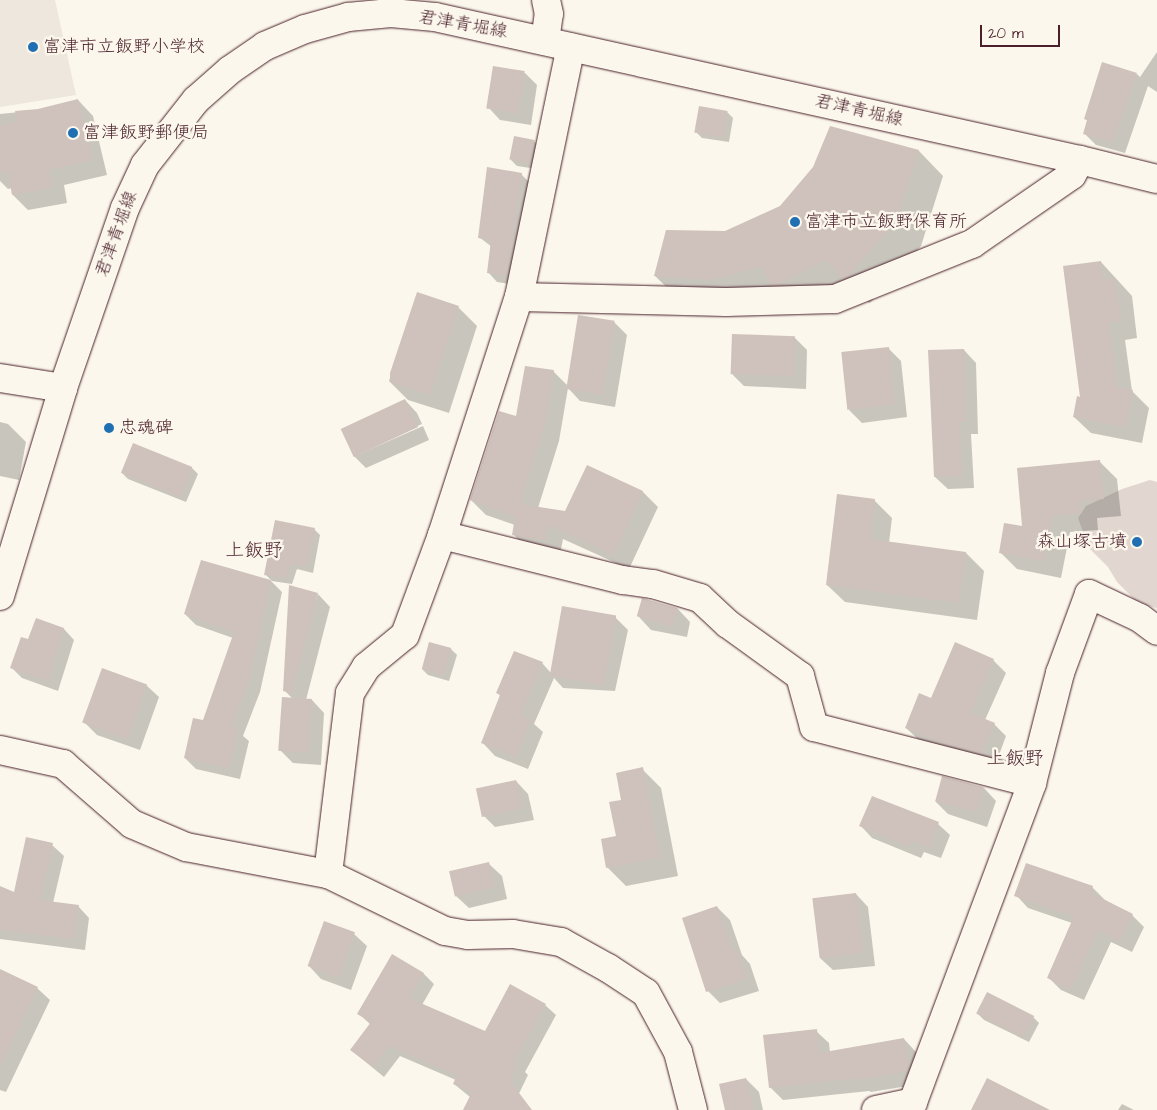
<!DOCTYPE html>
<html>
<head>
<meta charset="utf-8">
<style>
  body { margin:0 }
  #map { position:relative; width:1157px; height:1110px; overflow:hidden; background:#fbf7ec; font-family:"Architects Daughter","Klee One",sans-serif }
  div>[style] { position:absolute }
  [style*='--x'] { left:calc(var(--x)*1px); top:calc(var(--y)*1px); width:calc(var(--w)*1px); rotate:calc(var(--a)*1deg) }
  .built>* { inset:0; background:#eee7de }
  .green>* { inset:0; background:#e2d7d0 }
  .shadow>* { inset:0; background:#0003 }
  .building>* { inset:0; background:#cfc2bc; transform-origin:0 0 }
  .roads { filter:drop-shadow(0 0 1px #4a1f2b) drop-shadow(0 0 1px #4a1f2b) }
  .minor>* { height:28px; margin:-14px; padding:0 14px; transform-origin:14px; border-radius:14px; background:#fbf7ec }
  .major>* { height:28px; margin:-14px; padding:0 14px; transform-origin:14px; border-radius:14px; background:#fbf7ec }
  .dots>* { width:14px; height:14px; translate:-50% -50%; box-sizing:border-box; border:2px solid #fbf7ec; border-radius:50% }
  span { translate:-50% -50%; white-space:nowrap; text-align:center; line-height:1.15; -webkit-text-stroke:5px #fbf7ec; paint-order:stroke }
  .street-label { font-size:18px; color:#4a1f2b }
  .poi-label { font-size:18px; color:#4a1f2b }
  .left { translate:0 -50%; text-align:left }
  .right { translate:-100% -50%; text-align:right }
  .neighbourhood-label { font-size:19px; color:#4a1f2b }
  .scale { position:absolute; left:980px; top:25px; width:80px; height:22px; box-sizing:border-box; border:2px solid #4a1f2b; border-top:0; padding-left:6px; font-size:15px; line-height:18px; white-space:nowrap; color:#4a1f2b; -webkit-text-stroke:4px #fbf7ec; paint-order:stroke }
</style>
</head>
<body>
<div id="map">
  <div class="built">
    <div style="clip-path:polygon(0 0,55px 0,76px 95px,0 107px)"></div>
  </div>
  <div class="green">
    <div style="clip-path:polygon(1150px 480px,1157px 482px,1157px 608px,1139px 604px,1117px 582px,1108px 567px,1089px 548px,1078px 518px,1086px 506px,1122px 489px)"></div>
  </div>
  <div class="shadow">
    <div style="clip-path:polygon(1157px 52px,1157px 92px,1148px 86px,1125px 153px,1096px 145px,1085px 134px,1088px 121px,1085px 119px,1137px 74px,1140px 77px)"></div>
    <div style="clip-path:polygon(494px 68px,525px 73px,537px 85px,531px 125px,500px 120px,488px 107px)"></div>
    <div style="clip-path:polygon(78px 100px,93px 116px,107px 175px,64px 185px,67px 203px,28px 210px,13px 195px,12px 188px,8px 189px,0 181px,0 114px,39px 110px)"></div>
    <div style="clip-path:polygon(727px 112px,733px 118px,729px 142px,702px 138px,696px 132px)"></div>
    <div style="clip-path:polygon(831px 128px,919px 151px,943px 176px,921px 246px,871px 302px,869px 303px,850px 284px,680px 300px,655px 276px,780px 207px,814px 168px)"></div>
    <div style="clip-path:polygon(534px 141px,540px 147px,537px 169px,517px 166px,511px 160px)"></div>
    <div style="clip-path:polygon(521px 174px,530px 183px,516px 285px,497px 282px,488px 272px,492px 247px,479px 237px)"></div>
    <div style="clip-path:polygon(1101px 262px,1132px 296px,1137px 338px,1125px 340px,1132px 391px,1149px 408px,1142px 443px,1091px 433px,1074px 417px,1081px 398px)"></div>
    <div style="clip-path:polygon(418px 294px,458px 307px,477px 326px,449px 413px,408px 400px,389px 381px)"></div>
    <div style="clip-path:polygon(614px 322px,627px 335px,615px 407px,580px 401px,568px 388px,559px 441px,538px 508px,566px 512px,587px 467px,643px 492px,658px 507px,629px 569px,563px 539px,560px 554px,528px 549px,513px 534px,515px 525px,486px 515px,471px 500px,517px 418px,553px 371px,568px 386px)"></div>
    <div style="clip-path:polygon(795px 338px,807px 350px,806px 389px,744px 386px,731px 373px)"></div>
    <div style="clip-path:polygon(888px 348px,901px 361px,907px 417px,862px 423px,849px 410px)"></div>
    <div style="clip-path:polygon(964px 350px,976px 363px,978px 434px,971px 434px,974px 488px,948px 489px,935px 477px)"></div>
    <div style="clip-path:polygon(405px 400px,417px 413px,422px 424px,357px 452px,357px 455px,423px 426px,429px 440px,366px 468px,353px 455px)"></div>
    <div style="clip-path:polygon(0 422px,8px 424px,26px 442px,19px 480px,0 476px)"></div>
    <div style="clip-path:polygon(1100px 462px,1117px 479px,1121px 516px,1097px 518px,1098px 530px,1070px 532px,1061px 578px,1017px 569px,1000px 552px,1023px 528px)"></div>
    <div style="clip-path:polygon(192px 468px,198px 474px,186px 502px,128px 479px,122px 473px)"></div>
    <div style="clip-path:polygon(874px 500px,892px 518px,889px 543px,966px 553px,984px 571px,977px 620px,845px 602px,827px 585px)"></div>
    <div style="clip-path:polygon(314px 529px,320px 535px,313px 573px,297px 569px,292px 584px,272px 581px,266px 575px)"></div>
    <div style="clip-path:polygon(271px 581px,282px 592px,260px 692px,243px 736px,249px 741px,240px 779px,196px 769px,185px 758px,204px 722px,233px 638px,196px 625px,185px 614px)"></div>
    <div style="clip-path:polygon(318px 594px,330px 607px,306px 700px,312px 700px,324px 713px,321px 765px,293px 763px,280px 750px,293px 699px,284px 690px)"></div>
    <div style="clip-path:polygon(678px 609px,690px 622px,687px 637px,651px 630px,639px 617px)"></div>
    <div style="clip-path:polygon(615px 617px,628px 630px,615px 691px,563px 688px,554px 678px,534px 724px,543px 732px,528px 769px,495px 756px,483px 743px,501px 697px,498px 693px,542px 663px,551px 673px)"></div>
    <div style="clip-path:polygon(37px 620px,64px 629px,74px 640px,58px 691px,22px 678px,11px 667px,29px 641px)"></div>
    <div style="clip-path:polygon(451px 649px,457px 655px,449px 681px,428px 675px,422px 669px)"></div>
    <div style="clip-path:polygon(993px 660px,1006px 673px,985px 720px,994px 724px,1006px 736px,995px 766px,919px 740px,906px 728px,931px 699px)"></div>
    <div style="clip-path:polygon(146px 685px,159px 697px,140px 750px,97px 735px,84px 722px)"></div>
    <div style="clip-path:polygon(642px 769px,661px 788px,678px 876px,626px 886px,608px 868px,617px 837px,623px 801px)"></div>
    <div style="clip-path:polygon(516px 781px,528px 794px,534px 820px,495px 827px,483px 815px)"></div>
    <div style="clip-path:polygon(984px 788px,996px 801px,987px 827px,948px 814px,935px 801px)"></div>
    <div style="clip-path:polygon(938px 824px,950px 835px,941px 858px,924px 852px,921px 858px,872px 838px,861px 826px)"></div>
    <div style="clip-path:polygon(52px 845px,64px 856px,53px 903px,78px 906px,89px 918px,85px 950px,0 939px,0 888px,15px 894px)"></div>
    <div style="clip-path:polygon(489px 864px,502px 876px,507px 899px,469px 908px,456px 896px)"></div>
    <div style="clip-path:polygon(1092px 887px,1105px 900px,1132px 915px,1144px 927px,1132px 952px,1111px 942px,1084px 1000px,1061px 990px,1048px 977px,1072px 923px,1028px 908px,1016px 895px)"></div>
    <div style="clip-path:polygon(856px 894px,868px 907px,875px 966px,833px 970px,820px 958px)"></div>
    <div style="clip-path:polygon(717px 907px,730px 920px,742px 955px,750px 964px,759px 991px,720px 1003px,708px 991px)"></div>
    <div style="clip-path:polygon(354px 934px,367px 946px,351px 990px,321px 979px,309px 966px)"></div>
    <div style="clip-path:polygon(392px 955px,424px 974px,434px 984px,422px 1005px,485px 1033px,545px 1005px,556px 1015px,525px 1072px,528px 1075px,511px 1110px,464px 1110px,470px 1097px,454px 1084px,456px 1080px,400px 1056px,384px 1077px,351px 1050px,371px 1025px,358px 1013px)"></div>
    <div style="clip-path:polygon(0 982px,37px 988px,50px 1000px,6px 1092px,0 1090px)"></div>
    <div style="clip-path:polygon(978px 1014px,1033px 1017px,1039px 1023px,1029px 1042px,984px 1020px)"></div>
    <div style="clip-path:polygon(816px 1031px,829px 1043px,830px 1052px,904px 1039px,916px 1052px,921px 1080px,920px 1084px,871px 1092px,869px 1091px,783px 1100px,770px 1087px)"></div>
    <div style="clip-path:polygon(746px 1079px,759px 1092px,763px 1110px,726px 1110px)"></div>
    <div style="clip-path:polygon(1122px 1104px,1134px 1110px,1118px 1110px)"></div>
  </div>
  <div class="building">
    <div style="clip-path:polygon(1102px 62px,1137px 73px,1113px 142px,1083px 134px,1087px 120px,1084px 119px)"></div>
    <div style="left:493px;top:66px;width:32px;height:43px;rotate:9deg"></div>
    <div style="clip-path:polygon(78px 99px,93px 160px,49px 170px,52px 188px,12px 195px,8px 172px,0 173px,0 125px,17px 122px,15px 111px,38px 109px)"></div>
    <div style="left:699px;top:106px;width:29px;height:27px;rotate:10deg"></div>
    <div style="clip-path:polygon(830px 126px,919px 150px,896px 222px,846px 278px,843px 279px,826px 260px,777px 285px,772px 285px,762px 267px,710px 280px,654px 276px,666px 230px,725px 231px,780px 206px,813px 167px)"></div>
    <div style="left:514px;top:136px;width:21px;height:24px;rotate:11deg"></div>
    <div style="clip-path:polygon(487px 167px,522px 173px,507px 276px,487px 273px,491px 240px,478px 238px)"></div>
    <div style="clip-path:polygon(1101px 261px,1103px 280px,1115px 278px,1121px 321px,1109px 323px,1117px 387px,1133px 390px,1126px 427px,1073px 417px,1077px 396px,1080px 397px,1063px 266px)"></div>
    <div style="clip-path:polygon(417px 292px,459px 306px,430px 395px,390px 382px,390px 373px)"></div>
    <div style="left:578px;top:315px;width:37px;height:75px;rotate:9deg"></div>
    <div style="left:732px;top:334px;width:63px;height:40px;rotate:2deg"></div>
    <div style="left:889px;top:347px;width:58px;height:48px;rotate:84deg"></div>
    <div style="clip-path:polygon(964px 349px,966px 422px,959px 422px,962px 476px,934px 477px,928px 350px)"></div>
    <div style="clip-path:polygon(525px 366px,554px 370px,545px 425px,520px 504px,565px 511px,587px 465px,643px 491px,614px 555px,548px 525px,546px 540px,512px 535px,515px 517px,470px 500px,499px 411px,516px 416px)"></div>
    <div style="left:405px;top:399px;width:31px;height:71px;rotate:65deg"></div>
    <div style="left:133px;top:443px;width:64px;height:32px;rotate:22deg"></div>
    <div style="clip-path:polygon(1100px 460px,1104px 499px,1080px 501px,1082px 513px,1053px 516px,1044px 561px,999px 553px,1004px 523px,1022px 526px,1017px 468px)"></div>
    <div style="clip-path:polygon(837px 494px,875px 499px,870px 539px,966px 552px,959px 603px,826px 585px)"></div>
    <div style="clip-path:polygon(275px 520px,315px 528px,307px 567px,291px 564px,286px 578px,264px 575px)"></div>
    <div style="clip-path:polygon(201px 560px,271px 580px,249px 679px,231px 727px,238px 728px,229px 768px,184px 758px,193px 718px,203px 720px,234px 632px,184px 614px)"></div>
    <div style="clip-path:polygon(289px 585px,318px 593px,292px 693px,283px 691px)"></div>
    <div style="left:642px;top:598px;width:37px;height:19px;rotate:16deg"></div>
    <div style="left:562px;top:606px;width:55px;height:71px;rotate:10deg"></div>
    <div style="clip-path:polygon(36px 618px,64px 628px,48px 681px,10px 668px,21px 637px,28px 639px)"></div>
    <div style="left:429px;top:642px;width:23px;height:28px;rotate:15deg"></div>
    <div style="clip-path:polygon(955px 642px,994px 659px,971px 713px,995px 723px,982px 754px,950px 746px,905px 728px,919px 693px,931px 698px)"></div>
    <div style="clip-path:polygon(514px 651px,543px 662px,521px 715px,531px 719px,516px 757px,481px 743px,500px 695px,496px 693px)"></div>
    <div style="left:102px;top:668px;width:48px;height:58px;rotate:20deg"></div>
    <div style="left:282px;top:697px;width:30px;height:54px;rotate:4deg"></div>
    <div style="clip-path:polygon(643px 767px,660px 858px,606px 868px,601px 839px,616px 836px,609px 802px,621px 800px,616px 773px)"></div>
    <div style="left:942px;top:776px;width:43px;height:26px;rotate:15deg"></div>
    <div style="left:516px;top:780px;width:29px;height:41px;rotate:78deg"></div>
    <div style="clip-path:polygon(872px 796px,939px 822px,930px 848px,912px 841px,909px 847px,859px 826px)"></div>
    <div style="clip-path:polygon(26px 837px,53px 843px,40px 900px,79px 905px,74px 939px,0 930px,0 886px,14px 892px)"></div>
    <div style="left:489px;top:862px;width:26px;height:41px;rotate:77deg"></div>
    <div style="clip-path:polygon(1026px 863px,1093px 886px,1091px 893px,1133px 914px,1120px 941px,1098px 930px,1071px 989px,1047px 978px,1074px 916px,1014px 896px)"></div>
    <div style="left:856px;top:893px;width:60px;height:44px;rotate:83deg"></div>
    <div style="clip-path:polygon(717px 906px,733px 951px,737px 950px,747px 979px,706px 992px,682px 918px)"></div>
    <div style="left:324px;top:921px;width:33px;height:48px;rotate:20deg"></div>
    <div style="clip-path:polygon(392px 954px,424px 973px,409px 998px,485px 1031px,510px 984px,546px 1004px,514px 1061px,518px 1064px,510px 1081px,532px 1110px,463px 1110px,472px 1092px,453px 1084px,457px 1075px,389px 1046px,373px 1067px,350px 1050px,371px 1022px,357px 1014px)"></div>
    <div style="clip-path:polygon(0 969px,38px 987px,0 1067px)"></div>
    <div style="left:987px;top:992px;width:53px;height:24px;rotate:27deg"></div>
    <div style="clip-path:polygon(817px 1029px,819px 1053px,904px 1038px,909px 1067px,908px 1071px,857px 1080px,856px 1078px,769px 1088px,763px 1035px)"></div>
    <div style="clip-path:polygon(746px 1078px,754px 1110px,725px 1110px,719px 1084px)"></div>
    <div style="clip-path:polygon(987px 1078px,1050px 1110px,971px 1110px)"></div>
  </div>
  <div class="roads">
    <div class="minor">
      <div style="--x:545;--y:41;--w:27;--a:-82"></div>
      <div style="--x:549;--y:14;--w:14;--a:-102"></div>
      <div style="--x:519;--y:297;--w:207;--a:1.4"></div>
      <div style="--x:726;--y:302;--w:109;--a:-1.6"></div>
      <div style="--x:835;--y:299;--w:148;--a:-21.9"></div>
      <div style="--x:972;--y:244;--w:121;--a:-34.6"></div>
      <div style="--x:1072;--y:175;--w:17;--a:-62"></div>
      <div style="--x:0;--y:378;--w:64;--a:9"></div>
      <div style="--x:442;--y:535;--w:187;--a:14"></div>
      <div style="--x:623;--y:580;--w:30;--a:8"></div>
      <div style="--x:653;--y:584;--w:49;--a:16.6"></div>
      <div style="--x:700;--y:598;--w:38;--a:43"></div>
      <div style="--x:728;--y:624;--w:89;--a:35.8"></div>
      <div style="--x:800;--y:676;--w:53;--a:74.6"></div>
      <div style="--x:814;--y:727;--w:225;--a:14.4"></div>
      <div style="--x:0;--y:750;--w:65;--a:12.5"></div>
      <div style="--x:63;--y:764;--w:91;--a:41"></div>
      <div style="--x:132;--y:824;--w:59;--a:23.1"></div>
      <div style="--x:186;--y:847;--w:145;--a:10.8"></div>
      <div style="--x:328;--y:874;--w:130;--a:26"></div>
      <div style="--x:445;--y:931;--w:23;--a:10"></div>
      <div style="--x:468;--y:935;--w:45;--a:-1.3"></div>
      <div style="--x:513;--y:934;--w:49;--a:9.5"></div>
      <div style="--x:561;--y:942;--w:54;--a:29"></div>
      <div style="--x:608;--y:968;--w:45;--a:33.3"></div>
      <div style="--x:646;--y:993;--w:67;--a:61.5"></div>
      <div style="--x:678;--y:1052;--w:60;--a:75.5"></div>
      <div style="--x:328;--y:874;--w:182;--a:-83.1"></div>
      <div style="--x:350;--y:693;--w:31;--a:-58"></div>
      <div style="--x:366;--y:667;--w:50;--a:-39.4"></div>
      <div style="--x:405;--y:635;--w:107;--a:-69.7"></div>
      <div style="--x:442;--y:535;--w:250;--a:-72.1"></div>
      <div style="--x:519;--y:297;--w:255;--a:-78.3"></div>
      <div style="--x:876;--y:1110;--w:38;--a:-12"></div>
      <div style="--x:913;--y:1102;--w:340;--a:-69.5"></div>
      <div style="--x:1032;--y:783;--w:114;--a:-75.7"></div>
      <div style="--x:1060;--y:673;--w:84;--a:-69.8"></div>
      <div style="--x:1089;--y:594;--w:56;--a:25.2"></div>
      <div style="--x:1140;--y:618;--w:21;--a:37"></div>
    </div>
    <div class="major">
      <div style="--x:0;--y:596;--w:217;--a:-73.1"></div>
      <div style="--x:63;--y:388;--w:190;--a:-71"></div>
      <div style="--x:125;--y:208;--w:47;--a:-65.1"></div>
      <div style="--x:145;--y:165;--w:83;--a:-51.9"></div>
      <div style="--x:196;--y:100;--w:45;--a:-41.4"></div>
      <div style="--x:230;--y:70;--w:42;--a:-34.4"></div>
      <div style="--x:265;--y:46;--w:43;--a:-23"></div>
      <div style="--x:305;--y:29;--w:45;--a:-15.6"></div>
      <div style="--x:348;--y:17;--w:43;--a:-5.3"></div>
      <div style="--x:391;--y:13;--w:44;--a:5.2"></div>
      <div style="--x:435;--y:17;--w:661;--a:12.5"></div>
      <div style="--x:1080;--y:160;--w:79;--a:13.9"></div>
    </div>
  </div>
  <div class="dots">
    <div style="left:33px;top:47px;background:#1f6fb2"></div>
    <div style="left:73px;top:133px;background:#1f6fb2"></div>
    <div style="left:795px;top:222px;background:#1f6fb2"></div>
    <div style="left:109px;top:428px;background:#1f6fb2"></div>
    <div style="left:1137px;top:542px;background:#1f6fb2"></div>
  </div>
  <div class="street-label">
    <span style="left:463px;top:25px;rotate:10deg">君津青堀線</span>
    <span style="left:859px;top:111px;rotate:13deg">君津青堀線</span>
    <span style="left:117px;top:234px;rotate:-70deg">君津青堀線</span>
  </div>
  <div class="poi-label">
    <span class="left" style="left:43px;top:47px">富津市立飯野小学校</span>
    <span class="left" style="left:83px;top:133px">富津飯野郵便局</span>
    <span class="left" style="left:805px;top:222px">富津市立飯野保育所</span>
    <span class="left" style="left:119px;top:428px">忠魂碑</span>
    <span class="right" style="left:1127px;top:542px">森山塚古墳</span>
  </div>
  <div class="neighbourhood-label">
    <span style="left:254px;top:551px">上飯野</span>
    <span style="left:1015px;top:759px">上飯野</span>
  </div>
  <div class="scale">20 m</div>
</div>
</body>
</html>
